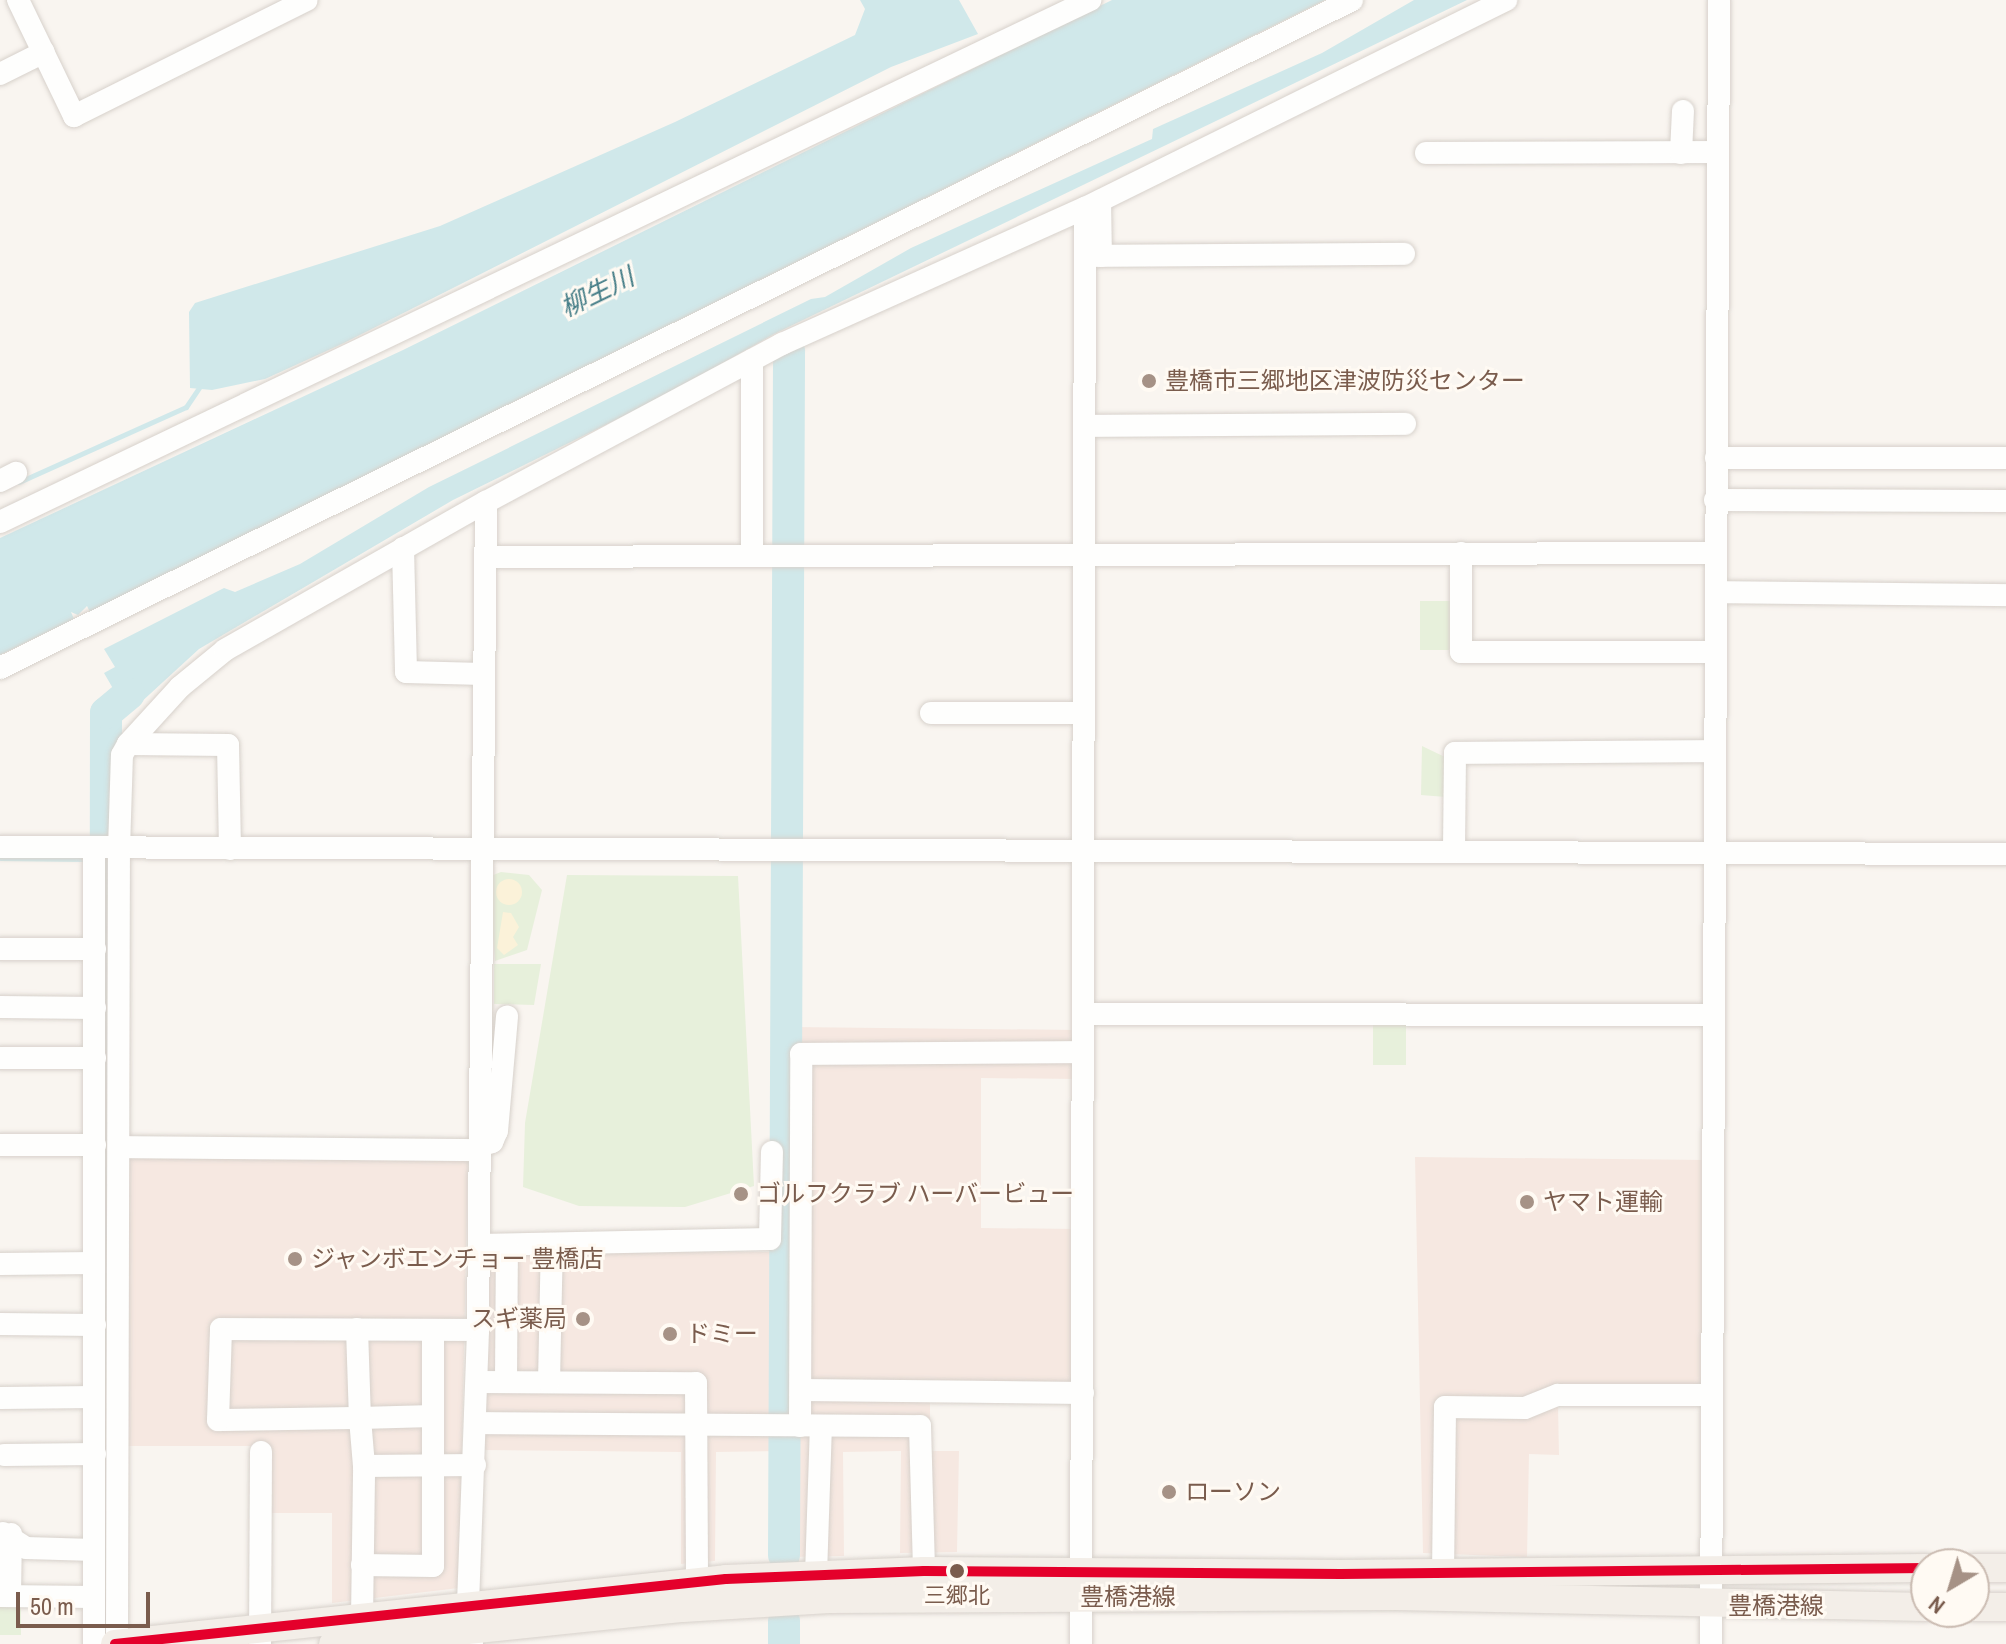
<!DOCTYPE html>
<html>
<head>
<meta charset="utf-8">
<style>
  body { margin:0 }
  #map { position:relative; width:2006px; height:1644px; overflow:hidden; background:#f9f5f0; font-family:"Archivo Narrow","Noto Sans JP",sans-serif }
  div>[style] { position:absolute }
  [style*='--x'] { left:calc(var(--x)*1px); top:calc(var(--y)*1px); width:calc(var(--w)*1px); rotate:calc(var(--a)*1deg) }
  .commercial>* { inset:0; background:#f6e8e1 }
  .green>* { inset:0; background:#e7f0db; transform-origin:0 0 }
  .sand>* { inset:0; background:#fbf2d9 }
  .round { border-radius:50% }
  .water>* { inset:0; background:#d0e8ea }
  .stream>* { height:5px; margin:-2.5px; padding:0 2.5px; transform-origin:2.5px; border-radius:2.5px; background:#d0e8ea }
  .river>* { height:32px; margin:-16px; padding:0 16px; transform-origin:16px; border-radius:16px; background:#d0e8ea }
  .roads { filter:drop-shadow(0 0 2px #d7d1cb) drop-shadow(0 0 2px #d7d1cb) }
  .minor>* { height:22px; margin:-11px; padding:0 11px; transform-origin:11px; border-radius:11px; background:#fefefd }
  .major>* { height:28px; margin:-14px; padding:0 14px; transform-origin:14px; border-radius:14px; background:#f3eee8 }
  .bus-1>* { height:10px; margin:-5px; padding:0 5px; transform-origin:5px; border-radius:5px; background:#e4002b }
  .dots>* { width:22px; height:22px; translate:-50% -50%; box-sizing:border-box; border:4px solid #fffaf3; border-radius:50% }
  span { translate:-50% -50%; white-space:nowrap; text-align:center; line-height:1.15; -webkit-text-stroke:6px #fffaf3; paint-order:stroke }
  .bus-label { font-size:22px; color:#7a5c4d }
  .poi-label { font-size:24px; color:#7a5c4d }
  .left { translate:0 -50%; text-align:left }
  .right { translate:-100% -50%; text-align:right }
  .street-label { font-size:24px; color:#7a5c4d }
  .water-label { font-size:26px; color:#437c86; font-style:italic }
  .north { position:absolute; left:1910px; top:1548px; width:80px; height:80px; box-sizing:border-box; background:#fffaf3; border:2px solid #cabbb1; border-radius:50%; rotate:218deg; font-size:22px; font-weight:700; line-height:32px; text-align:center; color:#7a5c4d }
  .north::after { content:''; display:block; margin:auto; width:28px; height:36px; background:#a69286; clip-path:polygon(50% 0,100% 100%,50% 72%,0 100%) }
  .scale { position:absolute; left:16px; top:1592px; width:134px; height:36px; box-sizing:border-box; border:4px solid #7a5c4d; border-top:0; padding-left:10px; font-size:24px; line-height:28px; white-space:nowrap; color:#7a5c4d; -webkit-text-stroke:6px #fffaf3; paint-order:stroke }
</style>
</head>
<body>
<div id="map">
  <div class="commercial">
    <div style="clip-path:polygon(792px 1027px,1077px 1030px,1076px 1079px,981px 1078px,981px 1228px,1078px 1229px,1074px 1400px,930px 1399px,930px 1451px,959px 1451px,957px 1552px,900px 1553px,901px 1451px,843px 1452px,844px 1556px,790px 1557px,790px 1439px,780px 1439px,782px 1451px,716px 1452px,715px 1561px,681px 1564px,681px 1452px,484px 1450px,485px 1260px,490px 1253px,780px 1252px,778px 1415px,792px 1417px)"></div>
    <div style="clip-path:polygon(124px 1150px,468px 1155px,459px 1588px,332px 1603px,332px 1513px,265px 1513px,266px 1446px,122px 1446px)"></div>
    <div style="clip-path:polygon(1415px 1157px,1706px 1160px,1706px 1405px,1558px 1406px,1559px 1455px,1529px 1454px,1527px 1557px,1423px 1553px)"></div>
  </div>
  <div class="green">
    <div style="clip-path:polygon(1420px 601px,1453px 601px,1453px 645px,1449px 650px,1420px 650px)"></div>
    <div style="clip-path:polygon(1422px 746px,1447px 758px,1446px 797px,1421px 795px)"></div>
    <div style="clip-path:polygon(501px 872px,529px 875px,542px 890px,527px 950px,495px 961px,488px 877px)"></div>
    <div style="clip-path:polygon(567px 875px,738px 876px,754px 1186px,685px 1207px,579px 1206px,523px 1187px,525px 1123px)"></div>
    <div style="clip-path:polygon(494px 964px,541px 964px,534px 1005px,494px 1004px)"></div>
    <div style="left:1406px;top:1023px;width:42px;height:33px;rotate:90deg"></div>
    <div style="left:0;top:1601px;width:21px;height:34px"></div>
  </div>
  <div class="sand">
    <div class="round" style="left:496px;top:879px;width:26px;height:26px"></div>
    <div style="clip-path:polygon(503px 912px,511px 913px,519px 927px,513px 937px,518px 945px,504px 955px,497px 948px)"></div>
  </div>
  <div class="water">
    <div style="clip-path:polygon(860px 0,959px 0,978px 34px,891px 67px,344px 343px,265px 379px,212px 390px,190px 388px,189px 312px,195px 303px,440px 226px,675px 122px,855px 35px,865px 9px)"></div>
    <div style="clip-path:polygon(1112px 0,1325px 0,90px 612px,87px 606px,78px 615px,71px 612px,74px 619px,0 655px,0 538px,403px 350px)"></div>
    <div style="clip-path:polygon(1414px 0,1467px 0,774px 334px,664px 396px,453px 500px,199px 649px,114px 727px,101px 725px,99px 705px,115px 692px,104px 673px,115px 667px,104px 649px,224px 588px,235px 592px,300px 564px,429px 487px,811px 299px,825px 297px,911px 248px,1152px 139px,1153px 129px,1322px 53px)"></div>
  </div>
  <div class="stream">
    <div style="--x:19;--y:482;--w:183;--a:-24.2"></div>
    <div style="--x:186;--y:407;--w:27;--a:-56"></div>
    <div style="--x:0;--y:858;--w:87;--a:0.7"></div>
  </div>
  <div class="river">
    <div style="--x:105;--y:1349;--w:636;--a:-89.91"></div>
    <div style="--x:106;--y:713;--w:30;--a:-40"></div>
    <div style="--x:784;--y:1555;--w:1204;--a:-89.76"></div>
    <div style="--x:784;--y:1644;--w:23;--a:-90"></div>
  </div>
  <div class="roads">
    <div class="minor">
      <div style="--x:18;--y:0;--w:129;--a:64.2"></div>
      <div style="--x:74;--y:116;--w:260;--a:-26.5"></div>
      <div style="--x:0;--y:74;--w:49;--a:-26.6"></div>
      <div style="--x:1426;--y:153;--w:289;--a:-0.2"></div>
      <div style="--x:1681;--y:153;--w:42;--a:-87.3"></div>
      <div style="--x:1100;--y:201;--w:55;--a:89"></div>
      <div style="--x:1085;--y:256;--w:319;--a:-0.4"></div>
      <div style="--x:752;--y:360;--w:196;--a:90"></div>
      <div style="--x:1084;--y:426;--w:321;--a:-0.4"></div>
      <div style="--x:1716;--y:458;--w:290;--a:0"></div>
      <div style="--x:0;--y:481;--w:18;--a:-27"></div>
      <div style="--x:1715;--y:500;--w:291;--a:0.2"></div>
      <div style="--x:0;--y:522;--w:1209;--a:-25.59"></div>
      <div style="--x:403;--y:548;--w:124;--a:88.6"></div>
      <div style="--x:406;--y:672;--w:77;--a:1.5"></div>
      <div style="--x:1461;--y:553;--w:99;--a:90"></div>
      <div style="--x:1461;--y:652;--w:255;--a:0"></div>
      <div style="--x:485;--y:557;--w:1230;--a:-0.19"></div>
      <div style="--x:1716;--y:592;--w:290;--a:0.6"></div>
      <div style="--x:0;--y:668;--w:1508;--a:-26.29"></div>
      <div style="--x:931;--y:713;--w:152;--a:0"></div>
      <div style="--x:128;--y:744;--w:100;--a:0.6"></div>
      <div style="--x:228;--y:745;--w:104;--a:88.9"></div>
      <div style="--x:0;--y:847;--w:2006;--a:0.2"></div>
      <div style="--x:94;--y:849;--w:795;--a:90"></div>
      <div style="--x:1454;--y:850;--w:97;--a:-89.4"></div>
      <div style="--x:1455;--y:753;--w:260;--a:-0.4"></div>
      <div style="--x:0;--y:949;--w:95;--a:0"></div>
      <div style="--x:0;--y:1007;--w:95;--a:0.6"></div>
      <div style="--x:1083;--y:1014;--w:629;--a:0.09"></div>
      <div style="--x:0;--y:1058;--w:95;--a:0"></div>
      <div style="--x:0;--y:1145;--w:95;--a:0"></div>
      <div style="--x:479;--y:1146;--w:14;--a:-17"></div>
      <div style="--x:492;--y:1142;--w:12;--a:-66"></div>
      <div style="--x:497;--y:1131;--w:115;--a:-85"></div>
      <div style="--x:119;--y:1147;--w:360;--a:0.5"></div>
      <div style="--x:479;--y:1245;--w:291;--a:-1.2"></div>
      <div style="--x:770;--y:1239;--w:87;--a:-88.7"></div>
      <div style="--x:0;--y:1264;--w:94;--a:-0.6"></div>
      <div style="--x:0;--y:1324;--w:95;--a:0.6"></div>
      <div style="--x:357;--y:1329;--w:89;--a:88.1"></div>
      <div style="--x:360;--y:1418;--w:73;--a:-1.6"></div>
      <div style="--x:506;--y:1381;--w:136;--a:-89.6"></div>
      <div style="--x:477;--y:1382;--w:219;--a:0.3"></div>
      <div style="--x:696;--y:1383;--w:198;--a:89.7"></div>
      <div style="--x:549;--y:1382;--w:138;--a:-88.8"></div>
      <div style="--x:801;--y:1390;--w:282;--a:0.6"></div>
      <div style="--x:0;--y:1398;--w:94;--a:-0.6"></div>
      <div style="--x:476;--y:1423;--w:444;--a:0.4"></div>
      <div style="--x:920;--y:1426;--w:145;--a:88.4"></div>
      <div style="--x:800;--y:1426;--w:372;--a:-89.8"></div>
      <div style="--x:801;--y:1054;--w:282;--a:-0.4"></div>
      <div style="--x:4;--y:1455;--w:91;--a:-0.6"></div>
      <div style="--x:364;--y:1466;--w:111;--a:-0.5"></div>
      <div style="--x:3;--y:1533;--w:27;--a:33"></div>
      <div style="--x:26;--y:1548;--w:68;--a:1.7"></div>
      <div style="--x:362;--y:1565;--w:71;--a:0.8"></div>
      <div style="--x:433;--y:1566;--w:236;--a:-90"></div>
      <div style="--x:1443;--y:1573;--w:166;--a:-89.3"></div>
      <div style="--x:1445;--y:1407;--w:80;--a:0.7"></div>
      <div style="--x:1525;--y:1408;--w:35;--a:-22"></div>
      <div style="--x:1558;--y:1395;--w:153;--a:0"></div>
      <div style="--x:816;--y:1575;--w:149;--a:-88.1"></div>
      <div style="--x:0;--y:1596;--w:94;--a:0.6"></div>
      <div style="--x:10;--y:1596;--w:62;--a:-89.1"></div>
      <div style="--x:362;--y:1618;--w:152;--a:-89.2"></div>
      <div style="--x:364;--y:1466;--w:48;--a:-94.8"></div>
      <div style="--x:360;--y:1418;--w:142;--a:179.2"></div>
      <div style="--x:218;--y:1420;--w:91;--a:-88.1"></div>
      <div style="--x:221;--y:1329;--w:257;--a:0.2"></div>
      <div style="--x:117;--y:1644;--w:795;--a:-89.86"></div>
      <div style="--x:119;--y:849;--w:94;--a:-88.2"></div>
      <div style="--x:122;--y:755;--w:13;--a:-61"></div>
      <div style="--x:128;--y:744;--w:77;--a:-47.6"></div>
      <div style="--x:180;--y:687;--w:58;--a:-39.4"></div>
      <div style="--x:225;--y:650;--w:300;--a:-29.6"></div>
      <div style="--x:486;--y:502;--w:336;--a:-28.1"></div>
      <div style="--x:782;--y:344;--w:332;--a:-24.2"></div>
      <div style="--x:1085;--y:208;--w:470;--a:-26.3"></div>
      <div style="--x:260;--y:1644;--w:192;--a:-89.7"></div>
      <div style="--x:472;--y:1644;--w:40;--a:-95.7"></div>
      <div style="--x:468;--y:1604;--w:274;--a:-87.9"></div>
      <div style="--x:478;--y:1330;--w:828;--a:-89.45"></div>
      <div style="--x:1081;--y:1644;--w:1436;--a:-89.84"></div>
      <div style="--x:1711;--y:1644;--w:1644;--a:-89.72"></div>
    </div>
    <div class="major">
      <div style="--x:1974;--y:1568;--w:32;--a:0"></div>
      <div style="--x:1974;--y:1607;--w:32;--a:0"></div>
      <div style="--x:115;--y:1644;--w:614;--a:-6.07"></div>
      <div style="--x:726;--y:1579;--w:198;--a:-2.3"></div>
      <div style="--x:924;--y:1571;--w:417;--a:0.4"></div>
      <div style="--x:1341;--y:1574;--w:585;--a:-0.59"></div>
      <div style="--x:333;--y:1644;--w:352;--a:-5.9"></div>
      <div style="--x:683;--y:1608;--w:146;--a:-3.5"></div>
      <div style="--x:829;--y:1599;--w:567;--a:-0.3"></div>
      <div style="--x:1396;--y:1596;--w:530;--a:1.19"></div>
    </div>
  </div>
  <div class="bus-1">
    <div style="--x:115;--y:1644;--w:614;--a:-6.07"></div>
    <div style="--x:726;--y:1579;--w:198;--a:-2.3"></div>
    <div style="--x:924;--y:1571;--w:417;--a:0.4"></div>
    <div style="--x:1341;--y:1574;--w:585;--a:-0.59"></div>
  </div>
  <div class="dots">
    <div style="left:1149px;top:381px;background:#a69286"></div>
    <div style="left:741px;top:1194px;background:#a69286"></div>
    <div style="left:1527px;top:1202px;background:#a69286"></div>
    <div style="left:295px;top:1259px;background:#a69286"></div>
    <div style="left:583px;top:1319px;background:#a69286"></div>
    <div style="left:670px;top:1334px;background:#a69286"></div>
    <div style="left:1169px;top:1492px;background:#a69286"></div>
    <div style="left:957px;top:1571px;background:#7a5c4d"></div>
  </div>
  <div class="bus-label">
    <span style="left:957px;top:1596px">三郷北</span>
  </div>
  <div class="poi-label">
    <span class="left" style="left:1165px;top:381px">豊橋市三郷地区津波防災センター</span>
    <span class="left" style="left:757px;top:1194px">ゴルフクラブ ハーバービュー</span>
    <span class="left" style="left:1543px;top:1202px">ヤマト運輸</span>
    <span class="left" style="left:311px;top:1259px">ジャンボエンチョー 豊橋店</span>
    <span class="right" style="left:567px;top:1319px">スギ薬局</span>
    <span class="left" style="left:686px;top:1334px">ドミー</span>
    <span class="left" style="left:1185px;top:1492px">ローソン</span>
  </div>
  <div class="street-label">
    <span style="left:1128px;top:1597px">豊橋港線</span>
    <span style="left:1776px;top:1606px">豊橋港線</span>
  </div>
  <div class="water-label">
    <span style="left:597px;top:292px;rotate:-26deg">柳生川</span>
  </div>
  <div class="north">N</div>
  <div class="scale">50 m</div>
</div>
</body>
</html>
